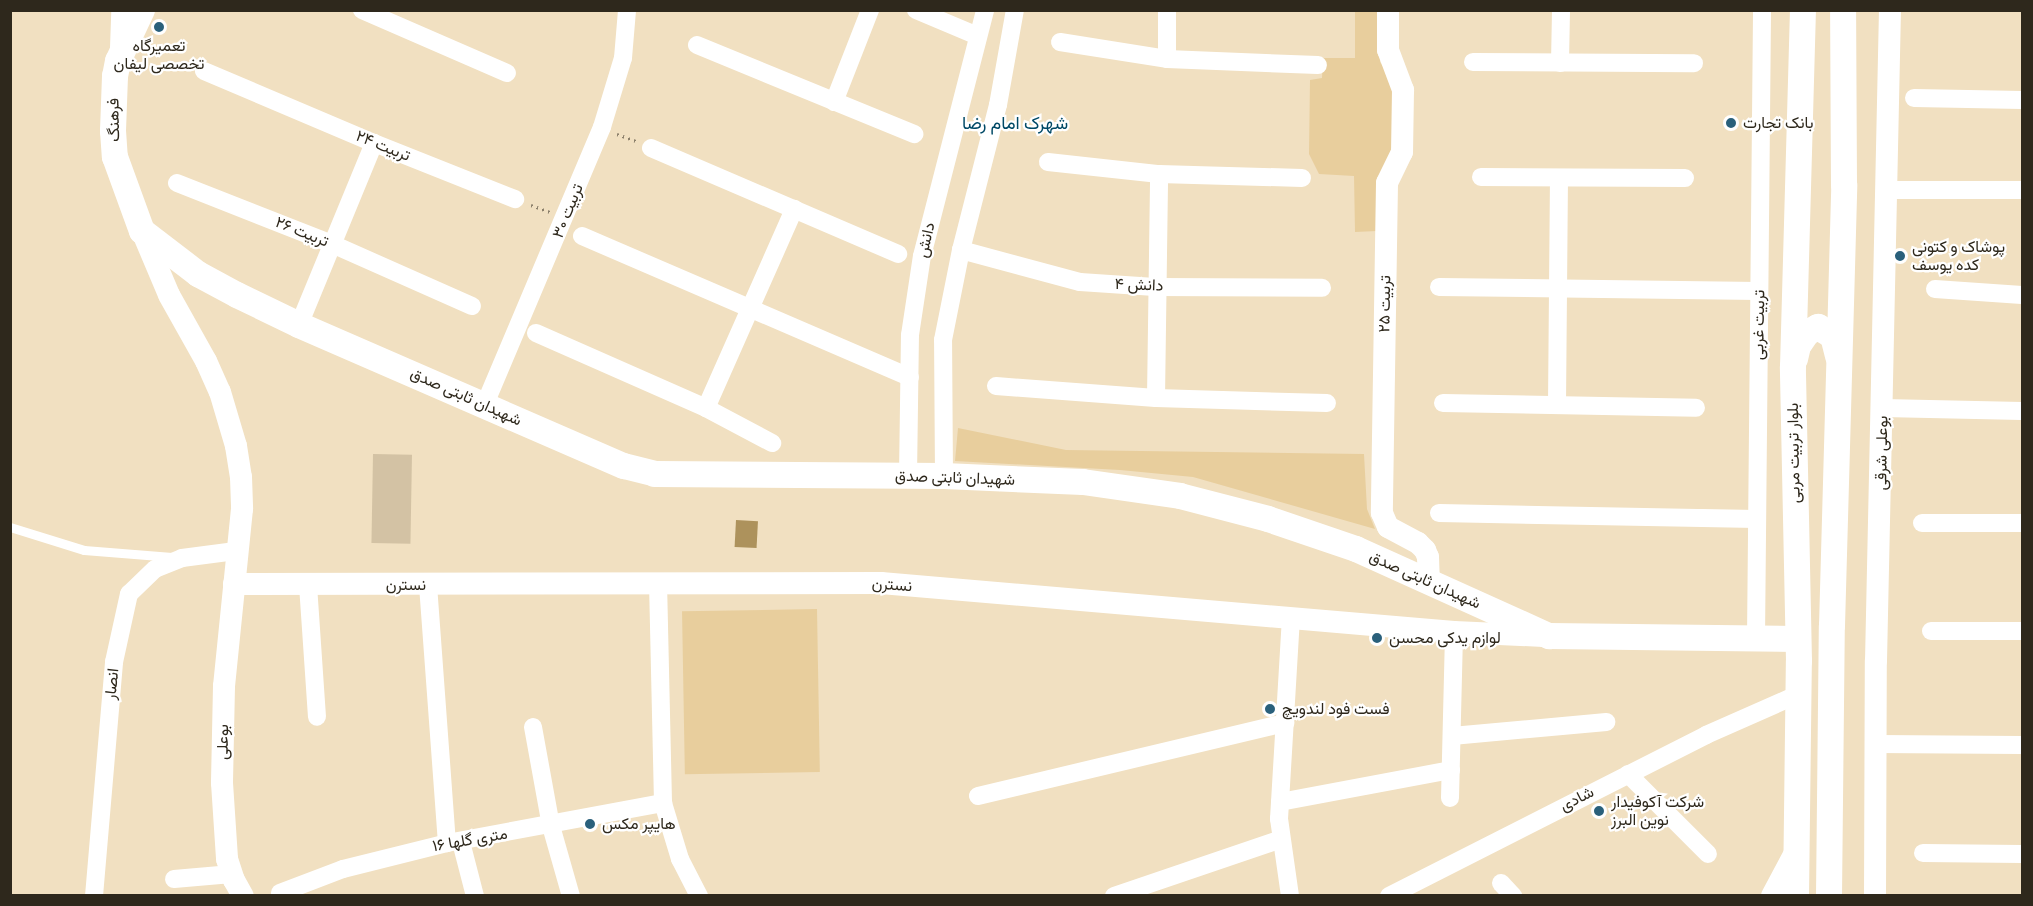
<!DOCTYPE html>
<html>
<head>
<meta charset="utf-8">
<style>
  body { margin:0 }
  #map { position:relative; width:2033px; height:906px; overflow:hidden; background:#f1e0c1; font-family:"Roboto Condensed",Vazirmatn,sans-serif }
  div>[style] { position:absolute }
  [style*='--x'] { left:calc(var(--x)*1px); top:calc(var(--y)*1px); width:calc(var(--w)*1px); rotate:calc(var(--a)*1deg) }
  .green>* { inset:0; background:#e8ce9d; transform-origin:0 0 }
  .water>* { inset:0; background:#ad925c; transform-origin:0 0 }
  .building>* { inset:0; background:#d3c2a4; transform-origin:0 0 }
  .path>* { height:3px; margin-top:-1.5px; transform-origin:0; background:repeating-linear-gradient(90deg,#8c806b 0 1.5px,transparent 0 6px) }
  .service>* { height:9px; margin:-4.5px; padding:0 4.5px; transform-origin:4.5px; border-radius:4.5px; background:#fff }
  .minor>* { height:18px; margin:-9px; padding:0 9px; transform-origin:9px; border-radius:9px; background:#fff }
  .tertiary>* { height:22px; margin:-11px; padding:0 11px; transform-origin:11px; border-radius:11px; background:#fff }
  .secondary>* { height:26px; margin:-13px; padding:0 13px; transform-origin:13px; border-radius:13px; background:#fff }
  .dots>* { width:16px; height:16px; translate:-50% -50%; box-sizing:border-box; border:3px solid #fff; border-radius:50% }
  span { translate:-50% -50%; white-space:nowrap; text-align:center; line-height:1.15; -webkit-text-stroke:4.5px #fff; paint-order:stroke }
  .poi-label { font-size:16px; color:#2e281c }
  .left { translate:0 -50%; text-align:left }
  .street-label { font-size:16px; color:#2e281c }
  .neighbourhood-label { font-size:18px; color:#004966 }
  .frame { position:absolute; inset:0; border:12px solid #2e281c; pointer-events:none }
</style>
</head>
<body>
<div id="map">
  <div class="green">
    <div style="clip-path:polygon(1355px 11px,1379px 12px,1380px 62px,1394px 82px,1395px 155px,1377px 231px,1355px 232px,1354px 176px,1319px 174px,1309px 154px,1310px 80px,1322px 78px,1323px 58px,1355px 58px)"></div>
    <div style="clip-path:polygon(958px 428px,1066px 450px,1364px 454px,1367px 509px,1375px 529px,1193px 477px,1120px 470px,955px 461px)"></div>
    <div style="left:817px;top:609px;width:163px;height:135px;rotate:89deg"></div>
  </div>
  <div class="water">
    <div style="left:736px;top:520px;width:22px;height:27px;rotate:3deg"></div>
  </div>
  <div class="building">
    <div style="left:373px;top:454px;width:39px;height:89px;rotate:1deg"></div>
  </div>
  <div class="path">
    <div style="--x:617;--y:134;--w:20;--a:20"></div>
    <div style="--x:531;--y:205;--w:20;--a:20"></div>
  </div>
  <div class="service">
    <div style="--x:10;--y:527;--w:77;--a:17.3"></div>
    <div style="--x:84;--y:550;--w:88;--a:4.5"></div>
  </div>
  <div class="minor">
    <div style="--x:362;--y:10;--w:158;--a:23.5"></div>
    <div style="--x:916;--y:10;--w:67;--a:22.8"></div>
    <div style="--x:1060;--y:42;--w:108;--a:9"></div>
    <div style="--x:1167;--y:59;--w:151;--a:2.3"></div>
    <div style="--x:697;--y:45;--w:235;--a:22.3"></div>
    <div style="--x:119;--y:48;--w:38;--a:-88"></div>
    <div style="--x:1167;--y:59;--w:49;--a:-90"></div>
    <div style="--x:1473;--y:62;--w:221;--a:0.3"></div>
    <div style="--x:1560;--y:63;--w:53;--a:-88.9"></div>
    <div style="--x:204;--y:71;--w:185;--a:23"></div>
    <div style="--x:374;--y:143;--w:152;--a:21.7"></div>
    <div style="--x:1914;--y:98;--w:108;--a:1.1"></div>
    <div style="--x:834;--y:102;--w:99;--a:-68.6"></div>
    <div style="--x:651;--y:148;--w:269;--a:23.2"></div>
    <div style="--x:1048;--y:162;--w:112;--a:6.2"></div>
    <div style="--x:1159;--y:174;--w:143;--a:1.6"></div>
    <div style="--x:1481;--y:177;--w:204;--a:0.3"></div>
    <div style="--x:177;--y:183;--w:167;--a:21.5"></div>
    <div style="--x:332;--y:244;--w:153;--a:23.9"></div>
    <div style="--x:1887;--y:190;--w:135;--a:0"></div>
    <div style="--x:582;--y:236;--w:357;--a:23.3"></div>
    <div style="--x:961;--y:250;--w:123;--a:15.1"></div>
    <div style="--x:1080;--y:282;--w:75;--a:3.8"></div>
    <div style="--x:1155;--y:287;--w:167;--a:0.3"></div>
    <div style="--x:1439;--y:287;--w:320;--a:0.7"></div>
    <div style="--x:1935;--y:289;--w:87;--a:3.9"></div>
    <div style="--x:299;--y:325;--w:197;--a:-67.6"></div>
    <div style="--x:536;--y:333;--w:186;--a:23.8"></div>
    <div style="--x:706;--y:408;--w:75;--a:27.9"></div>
    <div style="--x:996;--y:386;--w:160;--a:4.3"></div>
    <div style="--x:1156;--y:398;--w:171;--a:1.7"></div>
    <div style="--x:1156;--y:398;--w:224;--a:-89.2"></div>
    <div style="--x:1443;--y:403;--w:253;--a:1.1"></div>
    <div style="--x:485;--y:404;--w:301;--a:-67.1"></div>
    <div style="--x:602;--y:127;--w:72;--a:-73.1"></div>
    <div style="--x:623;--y:58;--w:48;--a:-85.2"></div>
    <div style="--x:1557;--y:405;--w:226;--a:-89.5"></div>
    <div style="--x:706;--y:408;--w:218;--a:-66.1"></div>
    <div style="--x:1883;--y:408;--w:139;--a:1.2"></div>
    <div style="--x:908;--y:476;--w:141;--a:-89.2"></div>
    <div style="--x:910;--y:335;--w:80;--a:-81.4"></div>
    <div style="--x:922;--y:256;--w:254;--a:-75.6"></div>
    <div style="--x:944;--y:476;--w:136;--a:-90.4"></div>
    <div style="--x:943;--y:340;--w:92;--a:-78.7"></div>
    <div style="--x:961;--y:250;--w:150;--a:-75.7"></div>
    <div style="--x:998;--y:105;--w:97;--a:-79.9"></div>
    <div style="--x:1439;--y:513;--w:318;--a:1.1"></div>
    <div style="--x:1922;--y:523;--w:100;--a:0"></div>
    <div style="--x:658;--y:582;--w:221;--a:88.7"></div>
    <div style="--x:663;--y:803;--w:59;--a:73.1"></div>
    <div style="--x:680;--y:859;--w:42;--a:62.8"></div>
    <div style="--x:308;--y:585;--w:132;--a:86.1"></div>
    <div style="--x:428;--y:585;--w:259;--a:85.8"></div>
    <div style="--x:1931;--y:631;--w:91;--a:0"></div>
    <div style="--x:1756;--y:639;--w:629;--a:-89.45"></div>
    <div style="--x:533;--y:727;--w:101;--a:79.7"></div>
    <div style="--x:551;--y:826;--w:73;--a:74.1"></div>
    <div style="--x:1452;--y:736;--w:155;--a:-5.2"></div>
    <div style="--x:1876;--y:744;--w:146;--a:0.4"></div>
    <div style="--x:1628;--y:774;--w:113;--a:45"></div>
    <div style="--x:978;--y:796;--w:316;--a:-13.4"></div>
    <div style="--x:1450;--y:798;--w:166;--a:-88.6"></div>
    <div style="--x:1280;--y:802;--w:174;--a:-10.6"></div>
    <div style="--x:461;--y:842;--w:56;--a:75.5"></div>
    <div style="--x:1923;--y:853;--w:99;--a:0.6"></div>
    <div style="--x:174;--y:879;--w:58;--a:-4.9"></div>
    <div style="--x:1501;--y:883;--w:18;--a:47"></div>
    <div style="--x:280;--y:893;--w:67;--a:-20.9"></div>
    <div style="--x:343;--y:869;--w:107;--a:-14"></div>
    <div style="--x:447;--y:843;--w:220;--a:-10.5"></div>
    <div style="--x:94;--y:896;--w:235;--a:-85.1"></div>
    <div style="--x:114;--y:662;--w:70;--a:-77.6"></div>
    <div style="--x:129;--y:594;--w:36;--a:-44"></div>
    <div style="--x:155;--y:569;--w:29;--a:-22"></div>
    <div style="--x:182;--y:558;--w:54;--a:-7.4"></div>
    <div style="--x:1114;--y:896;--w:176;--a:-18.8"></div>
    <div style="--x:1290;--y:896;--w:78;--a:-98.1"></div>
    <div style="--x:1279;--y:819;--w:200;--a:-86.6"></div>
    <div style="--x:1389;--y:896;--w:356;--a:-26.9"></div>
    <div style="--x:1706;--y:735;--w:102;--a:-23.8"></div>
  </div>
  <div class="tertiary">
    <div style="--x:1388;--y:10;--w:40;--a:90"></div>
    <div style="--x:1388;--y:50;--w:43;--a:69.4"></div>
    <div style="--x:1403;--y:90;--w:62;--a:90.9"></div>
    <div style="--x:1402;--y:152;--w:34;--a:116"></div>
    <div style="--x:1387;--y:183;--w:330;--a:90.9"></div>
    <div style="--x:1382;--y:513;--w:15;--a:67"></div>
    <div style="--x:1388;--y:527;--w:34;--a:28"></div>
    <div style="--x:1418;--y:543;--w:10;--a:45"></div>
    <div style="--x:1425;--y:550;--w:8;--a:67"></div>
    <div style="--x:1428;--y:557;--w:23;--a:88"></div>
    <div style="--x:142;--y:231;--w:69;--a:67.1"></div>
    <div style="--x:169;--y:295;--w:76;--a:60.7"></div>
    <div style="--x:206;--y:361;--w:34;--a:66"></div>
    <div style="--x:220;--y:392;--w:56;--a:73.5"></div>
    <div style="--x:236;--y:446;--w:31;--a:81"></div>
    <div style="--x:241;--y:477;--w:32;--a:88"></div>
    <div style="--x:242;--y:509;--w:178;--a:95.8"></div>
    <div style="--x:224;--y:686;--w:97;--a:91.2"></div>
    <div style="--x:222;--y:783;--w:76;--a:86.2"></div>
    <div style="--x:227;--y:859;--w:22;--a:72"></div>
    <div style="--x:234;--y:880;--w:18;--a:61"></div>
    <div style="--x:234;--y:584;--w:647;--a:-0.09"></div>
    <div style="--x:881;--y:583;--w:575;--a:4.89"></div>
    <div style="--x:1454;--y:632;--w:90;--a:2.5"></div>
    <div style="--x:1772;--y:896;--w:53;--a:-62"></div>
    <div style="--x:1875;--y:896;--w:235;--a:-89.8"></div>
    <div style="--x:1876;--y:661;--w:651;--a:-88.77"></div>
  </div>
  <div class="secondary">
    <div style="--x:142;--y:10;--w:56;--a:115.2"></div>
    <div style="--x:118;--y:61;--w:15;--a:101"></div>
    <div style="--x:115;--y:76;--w:55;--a:92.1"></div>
    <div style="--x:113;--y:131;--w:26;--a:86"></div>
    <div style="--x:115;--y:157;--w:79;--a:70"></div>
    <div style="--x:142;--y:231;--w:71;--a:37.5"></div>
    <div style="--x:198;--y:274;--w:44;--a:28.3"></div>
    <div style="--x:237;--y:295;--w:69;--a:25.8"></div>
    <div style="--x:299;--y:325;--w:354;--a:23.5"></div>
    <div style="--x:624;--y:466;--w:32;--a:14"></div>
    <div style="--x:655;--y:474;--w:289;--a:0.4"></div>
    <div style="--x:944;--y:476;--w:139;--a:2.5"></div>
    <div style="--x:1083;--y:482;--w:98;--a:8.2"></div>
    <div style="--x:1180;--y:496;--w:91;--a:14.6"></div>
    <div style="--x:1268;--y:519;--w:93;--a:18.8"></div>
    <div style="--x:1356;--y:549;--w:212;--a:24.3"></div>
    <div style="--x:1549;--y:636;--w:248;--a:0.7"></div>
    <div style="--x:1795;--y:359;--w:13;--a:-77"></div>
    <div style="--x:1798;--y:346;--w:16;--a:-55"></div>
    <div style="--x:1807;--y:333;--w:13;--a:-29"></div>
    <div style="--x:1818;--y:327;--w:17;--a:31"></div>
    <div style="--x:1833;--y:336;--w:21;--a:76"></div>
    <div style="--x:1796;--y:896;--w:235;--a:-89.3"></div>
    <div style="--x:1799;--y:661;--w:294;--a:-91.2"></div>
    <div style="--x:1793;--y:367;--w:357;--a:-88.4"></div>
    <div style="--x:1829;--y:896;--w:270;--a:-89.4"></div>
    <div style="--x:1832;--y:626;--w:441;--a:-88.4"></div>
    <div style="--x:1844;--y:185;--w:175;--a:-90.3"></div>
  </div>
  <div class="dots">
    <div style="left:159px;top:27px;background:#2a607b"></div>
    <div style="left:1731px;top:123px;background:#2a607b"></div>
    <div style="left:1900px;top:256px;background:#2a607b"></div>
    <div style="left:1377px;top:638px;background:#2a607b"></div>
    <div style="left:1270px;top:709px;background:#2a607b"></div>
    <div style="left:1599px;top:811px;background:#2a607b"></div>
    <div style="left:590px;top:824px;background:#2a607b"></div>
  </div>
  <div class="poi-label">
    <span style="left:159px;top:55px">تعمیرگاه<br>تخصصی لیفان</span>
    <span class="left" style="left:1743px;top:123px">بانک تجارت</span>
    <span class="left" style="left:1912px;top:256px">پوشاک و کتونی<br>کده یوسف</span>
    <span class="left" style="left:1389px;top:638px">لوازم یدکی محسن</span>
    <span class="left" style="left:1282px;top:709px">فست فود لندویچ</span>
    <span class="left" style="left:1611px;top:811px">شرکت آکوفیدار<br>نوین البرز</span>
    <span class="left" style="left:602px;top:824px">هایپر مکس</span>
  </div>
  <div class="street-label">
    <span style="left:114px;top:120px;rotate:-91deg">فرهنگ</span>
    <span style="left:383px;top:146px;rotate:22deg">تربیت ۲۴</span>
    <span style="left:568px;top:211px;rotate:-68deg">تربیت ۳۰</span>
    <span style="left:302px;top:232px;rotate:22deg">تربیت ۲۶</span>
    <span style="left:926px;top:240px;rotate:-77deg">دانش</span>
    <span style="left:1139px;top:285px;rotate:2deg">دانش ۴</span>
    <span style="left:1385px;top:304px;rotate:-89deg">تربیت ۲۵</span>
    <span style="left:1759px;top:325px;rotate:-89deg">تربیت غربی</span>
    <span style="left:466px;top:397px;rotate:24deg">شهیدان ثابتی صدق</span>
    <span style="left:1794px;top:453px;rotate:-91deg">بلوار تربیت مربی</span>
    <span style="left:1882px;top:453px;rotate:-89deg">بوعلی شرقی</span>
    <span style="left:955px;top:478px;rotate:2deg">شهیدان ثابتی صدق</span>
    <span style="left:1425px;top:580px;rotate:24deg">شهیدان ثابتی صدق</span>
    <span style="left:406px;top:585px">نسترن</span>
    <span style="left:892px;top:585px;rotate:4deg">نسترن</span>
    <span style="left:112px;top:684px;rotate:-84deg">انصار</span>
    <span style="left:223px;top:742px;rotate:-89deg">بوعلی</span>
    <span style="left:1577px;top:799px;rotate:-27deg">شادی</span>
    <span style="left:470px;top:840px;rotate:-10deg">۱۶ متری گلها</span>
  </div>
  <div class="neighbourhood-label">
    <span style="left:1015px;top:123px">شهرک امام رضا</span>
  </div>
  <div class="frame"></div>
</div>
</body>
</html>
